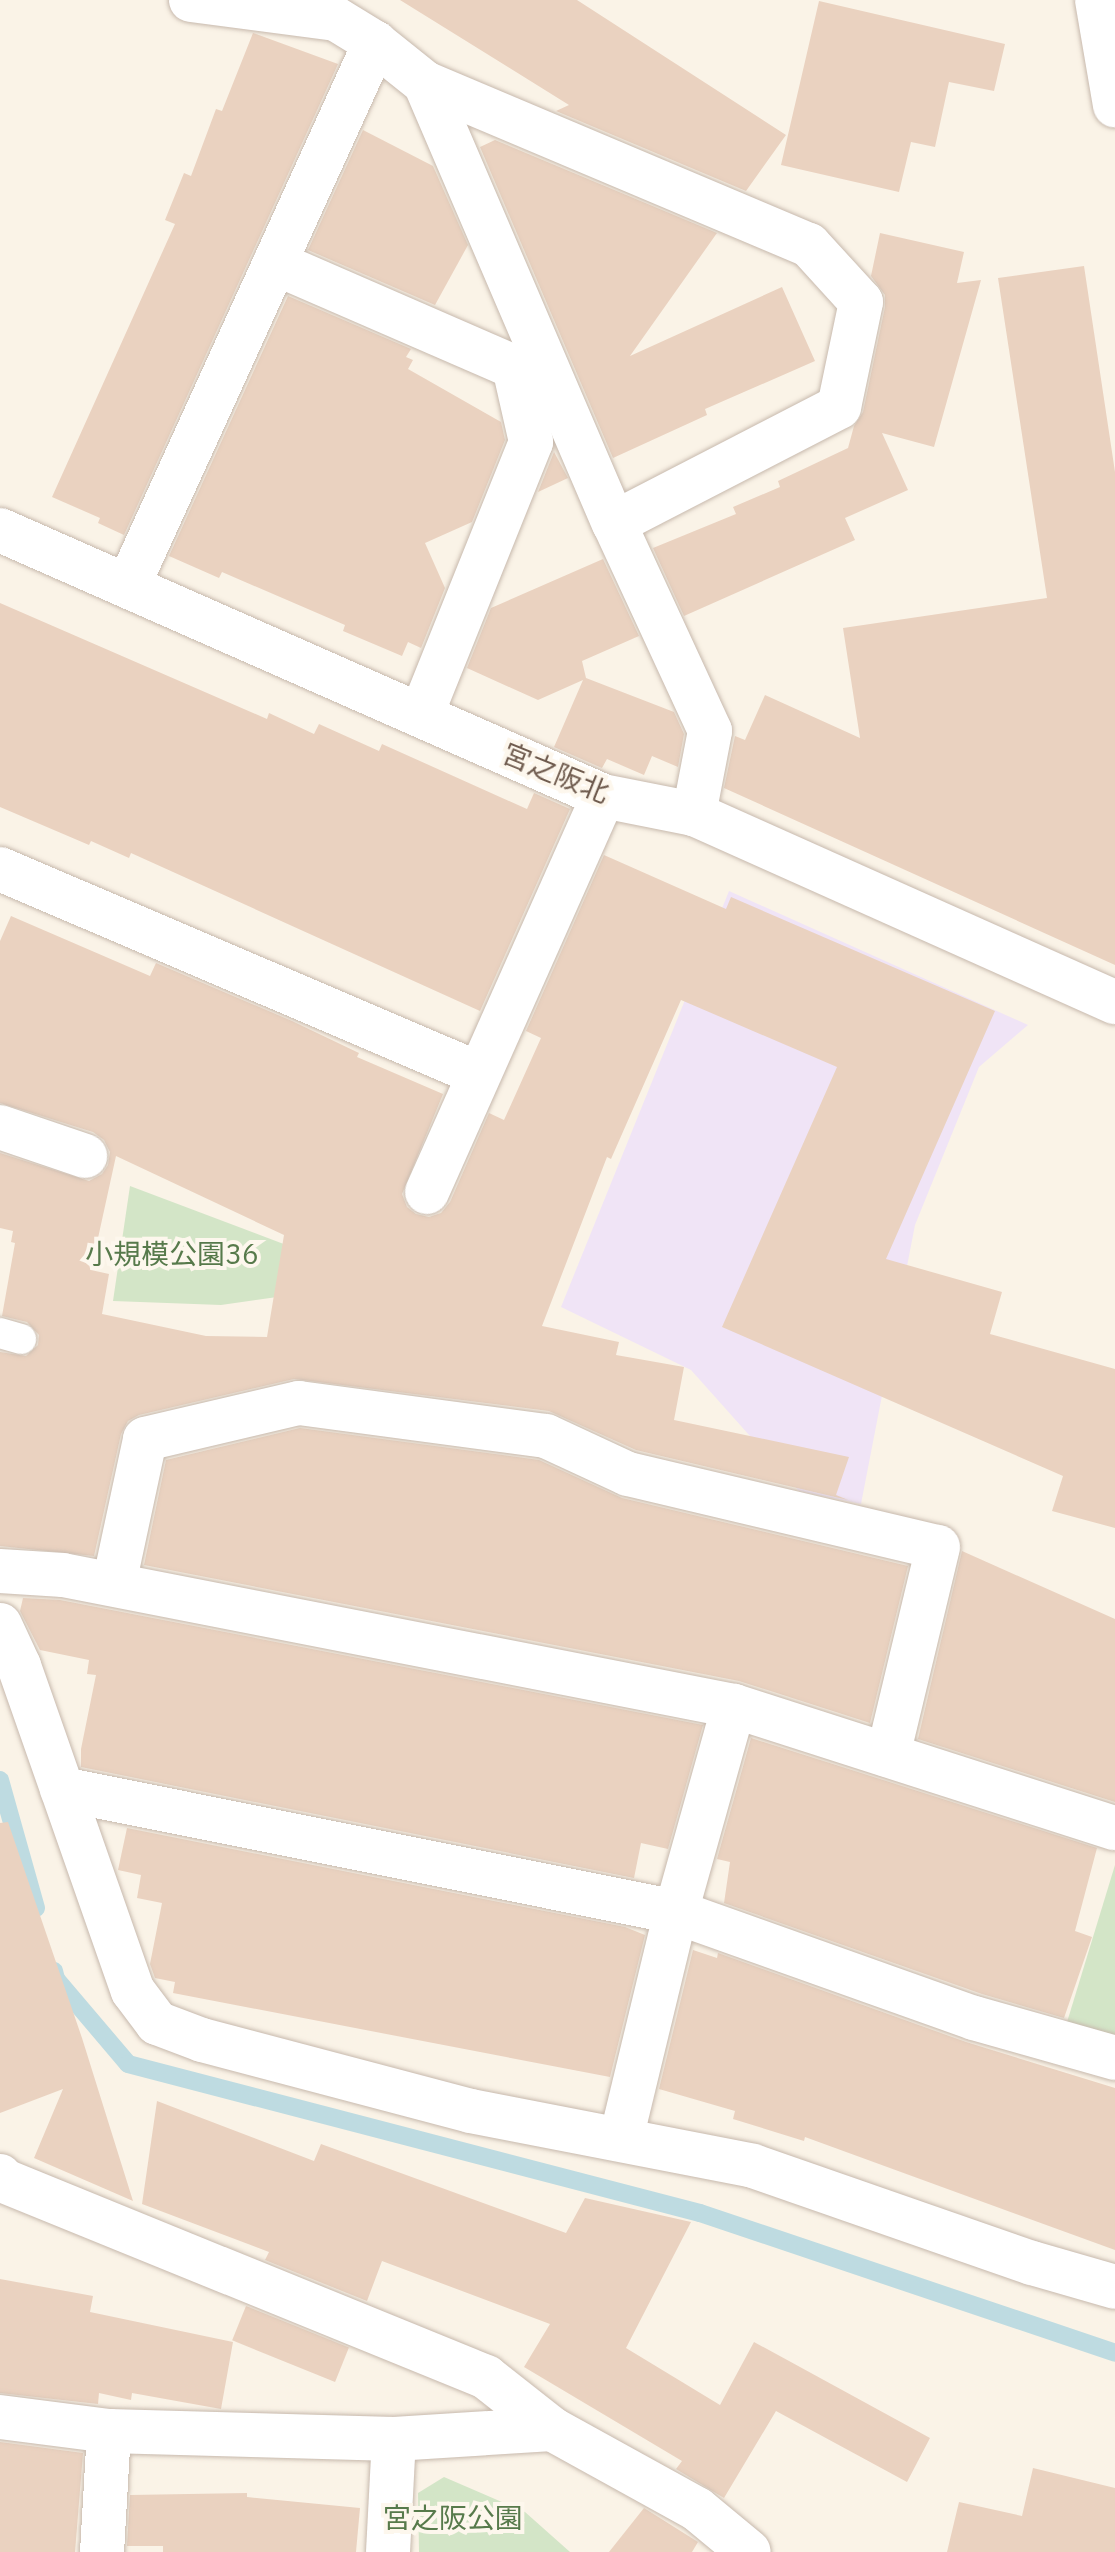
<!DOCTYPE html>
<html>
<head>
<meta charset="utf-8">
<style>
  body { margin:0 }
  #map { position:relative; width:1115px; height:2552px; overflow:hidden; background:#faf3e7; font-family:"IBM Plex Sans","Noto Sans JP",sans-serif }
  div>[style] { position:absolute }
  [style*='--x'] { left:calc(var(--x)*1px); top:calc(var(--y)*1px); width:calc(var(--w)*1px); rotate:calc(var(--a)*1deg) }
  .education>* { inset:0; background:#f0e4f6 }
  .green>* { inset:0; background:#d3e5c7 }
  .stream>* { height:18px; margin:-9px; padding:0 9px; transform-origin:9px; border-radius:9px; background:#bedbe1 }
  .building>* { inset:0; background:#ead2c0; transform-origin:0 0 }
  .roads { filter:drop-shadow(0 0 2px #c7b9ad) drop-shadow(0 0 2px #c7b9ad) }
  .service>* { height:30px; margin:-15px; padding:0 15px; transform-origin:15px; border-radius:15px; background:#fff }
  .minor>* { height:44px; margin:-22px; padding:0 22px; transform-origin:22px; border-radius:22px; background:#fff }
  .tertiary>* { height:44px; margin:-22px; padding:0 22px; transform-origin:22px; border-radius:22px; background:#fff }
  span { translate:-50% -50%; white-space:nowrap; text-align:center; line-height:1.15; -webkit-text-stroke:8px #fdf7ed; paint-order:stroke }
  .street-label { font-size:28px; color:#705c4f }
  .park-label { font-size:28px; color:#577a4b }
</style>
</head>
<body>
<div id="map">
  <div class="education">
    <div style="clip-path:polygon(729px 891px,1028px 1025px,979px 1067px,915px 1225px,861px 1504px,799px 1491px,691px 1370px,561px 1307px)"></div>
  </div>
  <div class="green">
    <div style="clip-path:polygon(130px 1186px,384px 1282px,221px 1305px,113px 1301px)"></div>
    <div style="clip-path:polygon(1115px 1865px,1115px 2045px,1064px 2032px)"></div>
    <div style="clip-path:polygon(444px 2477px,525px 2512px,570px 2552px,419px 2552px,418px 2493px)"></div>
  </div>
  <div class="stream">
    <div style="--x:0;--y:1780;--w:133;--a:74.3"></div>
    <div style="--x:54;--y:1971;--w:8;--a:76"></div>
    <div style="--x:56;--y:1979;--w:111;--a:49.7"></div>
    <div style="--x:128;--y:2064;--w:591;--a:14.6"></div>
    <div style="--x:700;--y:2213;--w:438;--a:18.6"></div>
  </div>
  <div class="building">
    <div style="clip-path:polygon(400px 0,577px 0,786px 135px,746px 191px,556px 111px,569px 105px)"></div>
    <div style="clip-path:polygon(819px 1px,1005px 44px,994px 91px,949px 82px,935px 147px,911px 142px,899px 192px,781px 165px)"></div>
    <div style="clip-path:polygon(253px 33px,338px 64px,124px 535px,98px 523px,100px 518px,52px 497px,175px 224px,165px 220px,184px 173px,191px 176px,216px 109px,222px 111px)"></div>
    <div style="clip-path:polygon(363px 130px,433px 166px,468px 245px,435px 305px,308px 250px)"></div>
    <div style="clip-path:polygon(495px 140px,717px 233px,630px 356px,782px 287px,815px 361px,705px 409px,707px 415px,613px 458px,480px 147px)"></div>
    <div style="clip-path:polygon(880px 233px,964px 252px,957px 283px,981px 280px,934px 447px,882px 433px,908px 490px,845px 518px,855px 540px,684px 616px,653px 548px,736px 514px,733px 507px,780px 487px,778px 481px,848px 448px,854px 426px,863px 412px,885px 307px,885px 295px,871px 276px)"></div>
    <div style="clip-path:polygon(1084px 266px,1115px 472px,1115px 965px,724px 788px,735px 736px,745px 740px,765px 695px,860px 738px,843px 628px,1047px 598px,998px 278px)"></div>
    <div style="clip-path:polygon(288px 296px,411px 349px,406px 357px,413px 360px,408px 369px,501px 422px,505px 440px,472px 522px,425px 543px,445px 588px,421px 648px,408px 642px,402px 656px,343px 631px,345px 625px,222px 572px,219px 578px,169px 556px)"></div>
    <div style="clip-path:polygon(554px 452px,568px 478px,538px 492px)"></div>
    <div style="clip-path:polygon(603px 559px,639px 636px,582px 661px,586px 678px,674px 712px,684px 734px,678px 767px,652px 756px,644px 775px,607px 759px,602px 768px,554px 747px,583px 680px,538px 700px,467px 668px,491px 608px)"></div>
    <div style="clip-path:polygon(0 603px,267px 719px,269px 713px,314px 734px,319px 724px,379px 751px,382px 744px,527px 809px,534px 793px,570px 809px,480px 1011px,131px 853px,129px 858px,91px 841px,89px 845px,0 807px)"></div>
    <div style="clip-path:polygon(evenodd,604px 855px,726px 909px,731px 897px,995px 1011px,886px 1259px,1002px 1292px,990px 1334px,1115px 1369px,1115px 1528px,1052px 1511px,1063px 1476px,722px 1327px,837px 1067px,681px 1000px,611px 1159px,607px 1157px,542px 1326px,619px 1342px,616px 1355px,684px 1367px,674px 1420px,849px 1457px,836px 1495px,848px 1500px,636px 1450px,549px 1411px,294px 1379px,139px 1415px,128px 1421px,121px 1434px,94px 1556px,0 1546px,0 1352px,26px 1356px,38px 1345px,39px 1335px,27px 1322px,2px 1316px,15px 1243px,11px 1242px,13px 1231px,0 1228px,0 1153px,89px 1181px,102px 1174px,108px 1165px,110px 1152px,104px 1140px,93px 1132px,0 1103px,0 941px,11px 916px,150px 976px,156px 963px,292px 1021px,359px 1053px,357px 1057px,443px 1094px,402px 1194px,407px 1207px,416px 1214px,429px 1217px,441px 1213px,450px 1202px,489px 1113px,504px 1120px,541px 1038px,526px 1031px,604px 855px,116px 1156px,284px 1235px,267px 1337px,206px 1336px,102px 1314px,109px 1274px,91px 1270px,116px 1156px)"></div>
    <div style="clip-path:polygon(300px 1428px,539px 1460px,622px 1498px,908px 1566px,870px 1723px,739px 1681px,144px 1565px,166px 1460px)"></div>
    <div style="clip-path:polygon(962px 1551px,1115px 1619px,1115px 1802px,918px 1739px)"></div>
    <div style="clip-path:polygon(23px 1598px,60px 1600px,703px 1725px,668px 1849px,641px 1843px,634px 1878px,81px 1767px,81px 1749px,96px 1675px,87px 1674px,89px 1660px,40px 1650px,20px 1611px)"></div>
    <div style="clip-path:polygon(751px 1738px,1097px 1848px,1075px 1931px,1092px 1937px,1064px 2018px,982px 1994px,724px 1903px,730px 1862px,717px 1859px)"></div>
    <div style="clip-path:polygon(8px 1822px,82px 2038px,133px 2201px,34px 2158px,63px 2089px,0 2113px,0 1823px)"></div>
    <div style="clip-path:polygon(127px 1828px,625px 1927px,645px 1935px,610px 2077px,173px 1993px,175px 1982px,155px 1978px,150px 1964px,162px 1903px,137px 1898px,141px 1875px,118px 1870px)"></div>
    <div style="clip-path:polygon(693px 1950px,717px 1958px,718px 1953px,966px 2042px,1115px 2088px,1115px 2250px,805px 2137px,804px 2141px,733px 2119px,735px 2111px,659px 2089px)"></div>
    <div style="clip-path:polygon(157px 2101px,314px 2161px,321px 2144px,566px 2233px,585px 2198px,691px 2222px,626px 2348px,720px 2405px,754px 2342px,930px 2438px,907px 2482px,776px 2411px,724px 2498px,676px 2469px,682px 2461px,524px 2367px,550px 2324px,382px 2261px,367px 2301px,265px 2260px,269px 2252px,142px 2204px)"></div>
    <div style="clip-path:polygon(0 2279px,93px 2296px,90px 2312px,233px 2342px,221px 2409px,132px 2393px,131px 2400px,99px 2393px,98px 2404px,0 2393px)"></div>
    <div style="left:246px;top:2306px;width:111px;height:37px;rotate:22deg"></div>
    <div style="clip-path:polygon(0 2442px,83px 2453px,75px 2552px,0 2552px)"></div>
    <div style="clip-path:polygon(1033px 2468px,1115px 2488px,1115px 2552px,947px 2552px,959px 2502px,1022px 2516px)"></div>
    <div style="clip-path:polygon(247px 2493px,247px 2497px,360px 2508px,356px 2552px,163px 2552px,163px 2546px,127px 2546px,130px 2495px)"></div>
    <div style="clip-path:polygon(644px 2508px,698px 2542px,692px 2552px,609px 2552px)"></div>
  </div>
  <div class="roads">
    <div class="service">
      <div style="--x:0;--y:1333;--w:22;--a:16"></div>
    </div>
    <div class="minor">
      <div style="--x:191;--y:0;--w:146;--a:7.5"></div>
      <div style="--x:336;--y:19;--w:46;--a:31.6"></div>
      <div style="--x:375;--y:43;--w:64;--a:38.7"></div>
      <div style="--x:425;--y:83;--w:479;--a:66.8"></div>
      <div style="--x:614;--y:523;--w:229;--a:65.2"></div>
      <div style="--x:710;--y:731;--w:85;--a:100.9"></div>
      <div style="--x:1097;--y:0;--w:107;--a:80.3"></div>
      <div style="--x:425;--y:83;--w:417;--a:22.9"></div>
      <div style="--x:809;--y:245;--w:77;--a:47.6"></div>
      <div style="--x:861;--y:302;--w:107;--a:101.8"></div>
      <div style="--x:839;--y:407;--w:253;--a:152.7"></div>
      <div style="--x:275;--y:263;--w:261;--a:23.5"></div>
      <div style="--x:514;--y:367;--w:77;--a:77.2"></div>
      <div style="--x:531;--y:442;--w:294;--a:111.9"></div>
      <div style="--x:128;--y:586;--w:597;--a:-65.54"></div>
      <div style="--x:0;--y:869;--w:519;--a:23.16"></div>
      <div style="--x:0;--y:1127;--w:90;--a:18.8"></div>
      <div style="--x:427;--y:1192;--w:433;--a:-66"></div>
      <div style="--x:0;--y:1571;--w:63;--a:3.6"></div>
      <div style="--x:63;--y:1575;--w:684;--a:11.05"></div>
      <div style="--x:734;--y:1706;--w:400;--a:17.8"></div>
      <div style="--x:114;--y:1584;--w:148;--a:-77.9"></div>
      <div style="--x:145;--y:1439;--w:158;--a:-13.2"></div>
      <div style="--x:299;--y:1403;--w:249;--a:7.6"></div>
      <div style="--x:546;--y:1436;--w:90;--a:24.9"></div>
      <div style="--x:628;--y:1474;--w:318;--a:13.3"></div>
      <div style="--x:938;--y:1547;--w:214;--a:103.5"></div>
      <div style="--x:0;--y:1625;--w:45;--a:65.1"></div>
      <div style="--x:19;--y:1666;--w:344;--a:70.7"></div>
      <div style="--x:133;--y:1991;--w:40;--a:53"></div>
      <div style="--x:157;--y:2023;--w:48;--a:20.7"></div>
      <div style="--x:202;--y:2040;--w:278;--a:14.8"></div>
      <div style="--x:471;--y:2111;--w:287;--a:11"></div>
      <div style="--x:753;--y:2166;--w:295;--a:19.2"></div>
      <div style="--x:1032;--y:2263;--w:86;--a:16.1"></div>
      <div style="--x:62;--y:1789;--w:626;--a:11.33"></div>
      <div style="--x:676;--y:1912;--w:316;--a:19.6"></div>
      <div style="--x:974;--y:2018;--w:147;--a:15.8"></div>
      <div style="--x:621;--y:2139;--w:234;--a:-76.4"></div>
      <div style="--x:676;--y:1912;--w:214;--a:-74.3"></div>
      <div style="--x:0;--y:2176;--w:4;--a:63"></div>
      <div style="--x:2;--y:2180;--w:523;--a:22.15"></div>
      <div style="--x:486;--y:2377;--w:84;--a:38.2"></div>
      <div style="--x:0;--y:2417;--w:110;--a:7.3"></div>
      <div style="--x:109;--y:2431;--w:285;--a:1.6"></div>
      <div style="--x:394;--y:2439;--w:158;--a:-3.6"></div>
      <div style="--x:552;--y:2429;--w:166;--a:28.9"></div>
      <div style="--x:697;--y:2509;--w:67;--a:39.6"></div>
      <div style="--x:102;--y:2552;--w:121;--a:-86.7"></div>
      <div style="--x:388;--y:2552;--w:113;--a:-87"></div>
    </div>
    <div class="tertiary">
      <div style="--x:0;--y:530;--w:659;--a:23.8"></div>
      <div style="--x:603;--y:796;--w:93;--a:11.2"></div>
      <div style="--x:694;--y:814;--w:461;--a:24.1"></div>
    </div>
  </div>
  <div class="street-label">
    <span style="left:556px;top:773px;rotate:22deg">宮之阪北</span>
  </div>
  <div class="park-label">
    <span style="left:172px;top:1254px">小規模公園36</span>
    <span style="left:453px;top:2518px">宮之阪公園</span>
  </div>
</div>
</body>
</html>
